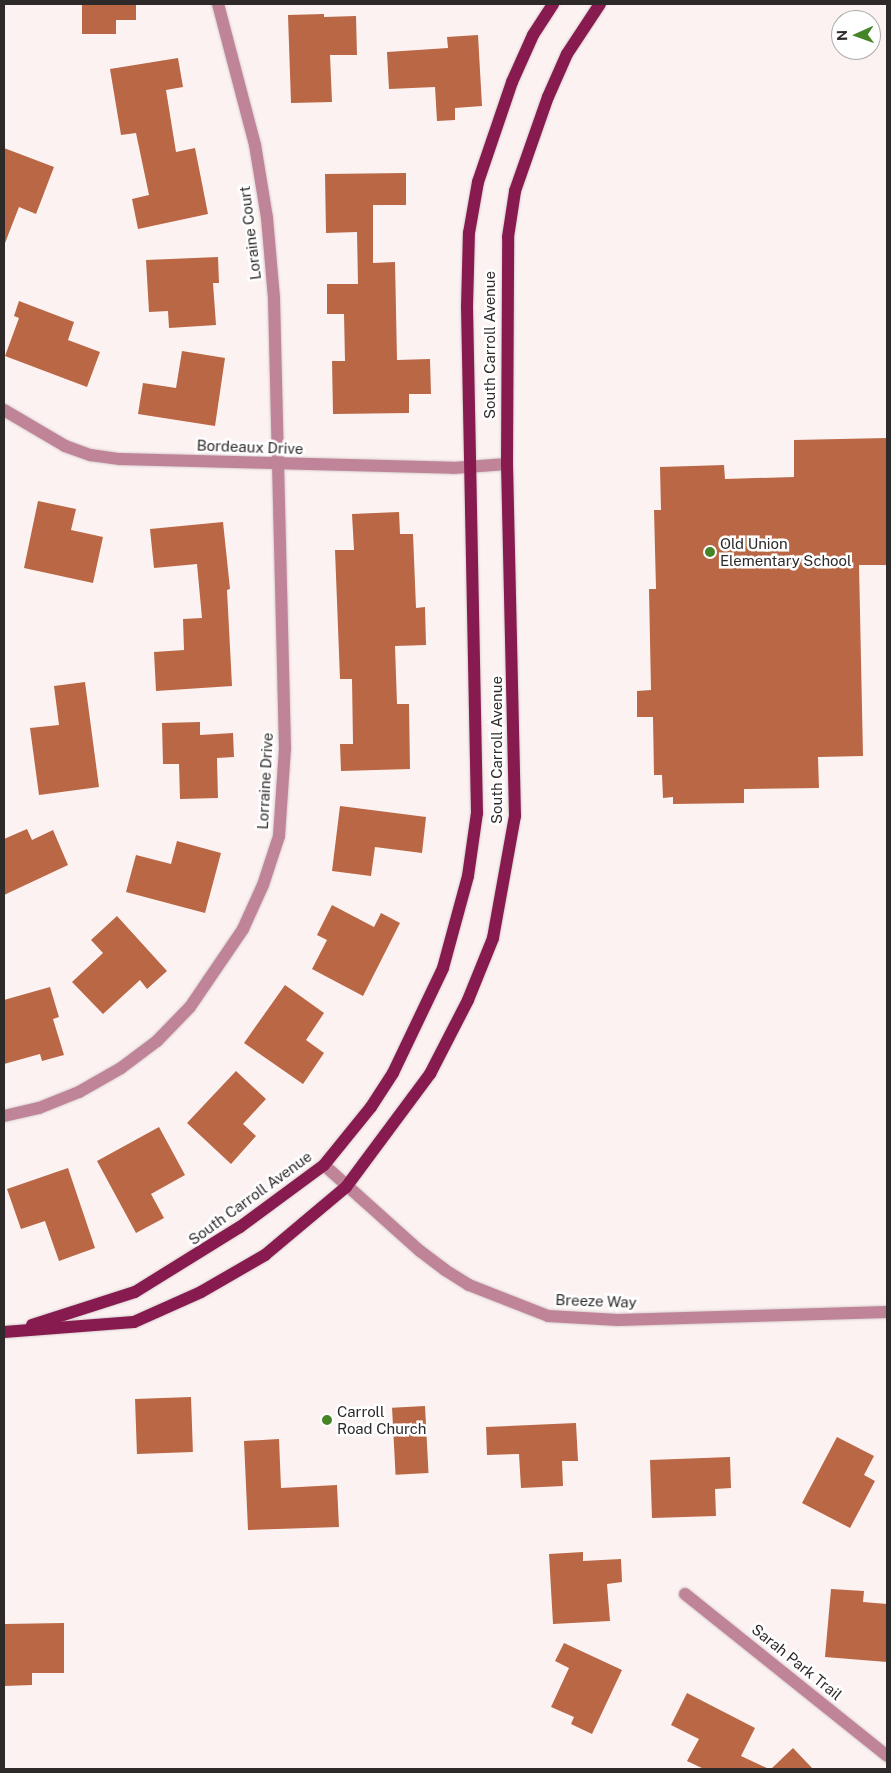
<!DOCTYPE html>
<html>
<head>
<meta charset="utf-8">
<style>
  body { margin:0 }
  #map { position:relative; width:891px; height:1773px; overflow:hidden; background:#fcf2f2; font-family:"Public Sans",sans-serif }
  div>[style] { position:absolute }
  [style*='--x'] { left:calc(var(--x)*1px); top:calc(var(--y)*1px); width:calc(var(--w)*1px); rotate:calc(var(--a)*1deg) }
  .building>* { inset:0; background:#b96744; transform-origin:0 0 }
  .roads { filter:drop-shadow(0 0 1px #d7cece) drop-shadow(0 0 1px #d7cece) }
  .minor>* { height:12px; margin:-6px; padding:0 6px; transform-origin:6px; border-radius:6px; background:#c08499 }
  .major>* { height:12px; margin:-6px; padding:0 6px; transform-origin:6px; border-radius:6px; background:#871b50 }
  .dots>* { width:14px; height:14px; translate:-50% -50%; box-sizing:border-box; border:2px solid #fff; border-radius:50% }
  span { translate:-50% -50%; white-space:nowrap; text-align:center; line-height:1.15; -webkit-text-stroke:5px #fff; paint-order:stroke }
  .street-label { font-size:15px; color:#2e2a2a }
  .poi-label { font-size:15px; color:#2e2a2a }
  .left { translate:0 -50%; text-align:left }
  .frame { position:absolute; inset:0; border:5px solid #2e2a2a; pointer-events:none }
  .north { position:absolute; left:831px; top:10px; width:50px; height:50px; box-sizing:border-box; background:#fff; border:1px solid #abaaaa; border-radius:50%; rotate:268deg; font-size:14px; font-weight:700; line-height:20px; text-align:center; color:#2e2a2a }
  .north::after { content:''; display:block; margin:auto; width:18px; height:22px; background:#458527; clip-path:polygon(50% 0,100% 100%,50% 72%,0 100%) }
</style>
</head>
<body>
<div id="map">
  <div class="building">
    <div style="clip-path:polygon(82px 4px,136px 4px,136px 20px,116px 20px,116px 34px,82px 34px)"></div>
    <div style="clip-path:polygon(324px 14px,324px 17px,356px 16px,357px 55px,330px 55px,332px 102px,291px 103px,288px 15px)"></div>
    <div style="clip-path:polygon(478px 35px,482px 106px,455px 108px,455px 120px,437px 121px,435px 87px,389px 89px,387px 52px,448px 48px,447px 37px)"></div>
    <div style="clip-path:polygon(178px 58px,183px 87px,166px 90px,176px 152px,195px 148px,208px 214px,138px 229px,132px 199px,149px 195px,136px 133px,121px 135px,110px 69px)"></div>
    <div style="clip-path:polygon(4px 148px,54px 167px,36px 214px,19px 207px,5px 243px)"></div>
    <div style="clip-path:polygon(406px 173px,406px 205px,373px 205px,373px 263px,395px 262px,397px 360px,430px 359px,431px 394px,409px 394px,409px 413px,333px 414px,332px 361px,345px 361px,344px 314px,327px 314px,327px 284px,358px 284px,357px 232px,326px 233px,325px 174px)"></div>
    <div style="clip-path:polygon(218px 257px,219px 283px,213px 283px,216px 325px,169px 328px,168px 311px,149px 312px,146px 260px)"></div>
    <div style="clip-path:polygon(19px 301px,74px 322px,68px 340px,100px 352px,87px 387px,5px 356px,19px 318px,14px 316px)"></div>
    <div style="clip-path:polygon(182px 351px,225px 358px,215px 426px,138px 414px,143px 383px,176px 388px)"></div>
    <div style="clip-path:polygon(887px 438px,887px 565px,859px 565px,863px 756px,818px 757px,819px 788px,744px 789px,744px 803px,673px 804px,673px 797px,663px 798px,662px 775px,654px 775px,653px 717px,637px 717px,637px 691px,651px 690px,649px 589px,656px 589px,654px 510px,661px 510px,660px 467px,724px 465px,725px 479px,794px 477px,794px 440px)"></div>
    <div style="clip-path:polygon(38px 501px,76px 509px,71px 530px,103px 537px,93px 583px,24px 568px)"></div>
    <div style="clip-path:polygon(399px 512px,400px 534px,413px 534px,416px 608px,425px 607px,426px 645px,395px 646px,397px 704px,409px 704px,410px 769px,341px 771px,340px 744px,353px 744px,352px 679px,340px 679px,335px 550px,354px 550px,352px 514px)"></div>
    <div style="clip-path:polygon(223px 522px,230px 589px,227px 590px,232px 686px,156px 691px,154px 652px,184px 650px,183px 619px,202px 618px,197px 564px,154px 568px,150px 529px)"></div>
    <div style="clip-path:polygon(85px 682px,99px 787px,39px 795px,30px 728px,59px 725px,54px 686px)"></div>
    <div style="clip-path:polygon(200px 722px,200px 735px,233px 733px,234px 757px,217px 758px,218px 798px,180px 799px,179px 764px,163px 764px,162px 723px)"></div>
    <div style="clip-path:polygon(340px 806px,426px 817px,422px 853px,375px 847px,371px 876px,332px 871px)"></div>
    <div style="clip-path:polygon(27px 829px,32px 840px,53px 830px,68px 865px,4px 895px,4px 839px)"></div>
    <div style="clip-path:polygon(177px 841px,221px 853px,205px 913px,126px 892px,136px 855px,171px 864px)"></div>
    <div style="clip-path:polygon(332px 905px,374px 927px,381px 913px,400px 923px,363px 996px,312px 969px,327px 940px,317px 935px)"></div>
    <div style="clip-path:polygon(117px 916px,167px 971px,147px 989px,140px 980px,103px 1014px,72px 982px,103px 953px,91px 940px)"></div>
    <div style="clip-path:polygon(285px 985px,324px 1013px,306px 1040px,324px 1053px,303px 1084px,244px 1043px)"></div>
    <div style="clip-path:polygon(50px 987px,59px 1017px,53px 1019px,64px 1055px,42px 1061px,40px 1054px,4px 1064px,4px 1000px)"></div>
    <div style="clip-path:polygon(236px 1071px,266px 1099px,243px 1124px,256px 1136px,231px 1164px,187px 1123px)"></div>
    <div style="clip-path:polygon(159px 1127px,185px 1175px,151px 1194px,164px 1218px,136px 1233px,97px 1161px)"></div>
    <div style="clip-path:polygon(68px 1168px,95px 1248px,59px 1261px,45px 1221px,21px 1229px,7px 1189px)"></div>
    <div style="left:191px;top:1397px;width:55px;height:56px;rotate:88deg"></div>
    <div style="left:425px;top:1406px;width:67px;height:33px;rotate:87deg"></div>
    <div style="clip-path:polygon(576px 1423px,578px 1461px,562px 1461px,563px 1486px,521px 1488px,519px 1454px,487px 1455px,486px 1427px)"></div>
    <div style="clip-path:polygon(837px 1437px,874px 1456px,864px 1475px,875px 1481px,850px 1528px,802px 1503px)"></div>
    <div style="clip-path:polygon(279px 1439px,281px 1488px,337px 1485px,339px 1527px,248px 1530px,244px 1441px)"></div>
    <div style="clip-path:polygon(730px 1457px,731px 1488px,715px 1489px,716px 1516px,652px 1518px,650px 1460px)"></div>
    <div style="clip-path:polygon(583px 1552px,583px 1561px,621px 1559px,622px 1582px,607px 1584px,610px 1621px,553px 1624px,549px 1554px)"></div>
    <div style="clip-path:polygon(831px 1589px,864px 1591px,863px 1602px,887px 1604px,887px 1662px,825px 1657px)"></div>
    <div style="clip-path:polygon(64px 1623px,64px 1673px,32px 1673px,32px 1685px,4px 1686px,4px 1624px)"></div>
    <div style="clip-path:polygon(564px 1643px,622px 1670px,592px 1734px,571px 1724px,574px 1717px,551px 1707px,569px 1668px,555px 1661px)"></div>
    <div style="clip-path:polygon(687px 1693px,755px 1728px,741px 1756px,769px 1769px,704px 1769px,687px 1761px,699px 1739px,671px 1725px)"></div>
    <div style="clip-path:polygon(793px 1748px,813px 1769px,771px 1769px)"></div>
  </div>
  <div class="roads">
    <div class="minor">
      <div style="--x:4;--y:410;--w:71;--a:30.5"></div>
      <div style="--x:65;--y:446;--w:27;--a:20"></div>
      <div style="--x:90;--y:455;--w:30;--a:8"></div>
      <div style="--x:120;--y:459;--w:333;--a:1.5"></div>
      <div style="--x:453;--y:468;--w:54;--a:-4.2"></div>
      <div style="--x:4;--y:1116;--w:36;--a:-13"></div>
      <div style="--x:39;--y:1108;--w:43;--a:-21.8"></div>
      <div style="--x:79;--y:1092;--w:48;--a:-29.7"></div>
      <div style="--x:121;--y:1068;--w:45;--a:-36.9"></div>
      <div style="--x:157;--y:1041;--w:47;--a:-45.9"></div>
      <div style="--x:190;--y:1007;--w:94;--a:-55.8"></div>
      <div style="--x:243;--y:929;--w:48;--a:-65.6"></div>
      <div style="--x:263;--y:885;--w:52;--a:-71.9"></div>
      <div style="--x:279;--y:836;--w:87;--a:-86.1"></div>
      <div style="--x:285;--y:749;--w:451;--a:-91.4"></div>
      <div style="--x:274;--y:298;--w:80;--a:-95"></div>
      <div style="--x:267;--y:218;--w:74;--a:-99.3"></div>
      <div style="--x:255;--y:145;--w:146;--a:-104.7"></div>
      <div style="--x:324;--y:1165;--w:129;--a:41.9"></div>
      <div style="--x:420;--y:1251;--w:31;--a:37"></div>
      <div style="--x:445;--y:1270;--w:28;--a:32"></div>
      <div style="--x:469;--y:1285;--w:85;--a:21.4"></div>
      <div style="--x:548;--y:1316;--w:70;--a:3.3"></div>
      <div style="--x:618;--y:1320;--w:269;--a:-1.7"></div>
      <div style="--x:685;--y:1594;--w:259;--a:38.7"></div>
    </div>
    <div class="major">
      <div style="--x:32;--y:1325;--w:108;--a:-17.8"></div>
      <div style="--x:135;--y:1292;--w:123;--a:-31.8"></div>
      <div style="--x:240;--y:1227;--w:104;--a:-36.4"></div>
      <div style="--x:324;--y:1165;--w:75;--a:-51"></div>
      <div style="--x:371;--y:1107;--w:40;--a:-57.1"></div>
      <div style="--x:393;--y:1073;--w:116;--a:-64.5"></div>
      <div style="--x:443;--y:968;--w:95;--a:-74.8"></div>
      <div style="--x:468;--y:876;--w:64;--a:-81.9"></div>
      <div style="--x:477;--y:813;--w:506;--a:-91.13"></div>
      <div style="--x:467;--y:307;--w:74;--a:-88.5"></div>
      <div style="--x:469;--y:233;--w:52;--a:-80"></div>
      <div style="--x:478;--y:182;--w:106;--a:-71.2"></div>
      <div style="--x:512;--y:82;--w:51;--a:-65.9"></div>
      <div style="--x:533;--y:35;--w:37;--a:-57"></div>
      <div style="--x:4;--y:1332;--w:130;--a:-4.4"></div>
      <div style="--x:134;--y:1322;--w:73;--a:-24.1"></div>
      <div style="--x:201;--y:1292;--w:74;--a:-30"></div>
      <div style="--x:265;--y:1255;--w:106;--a:-40"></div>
      <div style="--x:346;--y:1187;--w:141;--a:-53.4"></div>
      <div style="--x:430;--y:1074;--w:83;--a:-62.8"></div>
      <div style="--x:468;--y:1000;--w:67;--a:-68"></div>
      <div style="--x:493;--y:938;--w:124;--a:-79.8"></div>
      <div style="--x:515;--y:816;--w:352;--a:-91.3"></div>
      <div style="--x:507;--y:464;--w:227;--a:-89.7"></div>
      <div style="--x:508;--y:237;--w:47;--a:-81.3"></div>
      <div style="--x:515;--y:191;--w:100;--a:-70.7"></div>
      <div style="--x:548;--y:97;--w:47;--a:-66.2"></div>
      <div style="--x:567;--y:54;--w:60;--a:-56.6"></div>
    </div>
  </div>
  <div class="dots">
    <div style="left:710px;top:552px;background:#458527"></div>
    <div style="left:327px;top:1420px;background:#458527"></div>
  </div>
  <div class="street-label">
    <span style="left:250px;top:233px;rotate:-97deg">Loraine Court</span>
    <span style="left:490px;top:345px;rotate:-90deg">South Carroll Avenue</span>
    <span style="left:250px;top:447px;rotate:2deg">Bordeaux Drive</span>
    <span style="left:497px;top:750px;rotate:-90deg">South Carroll Avenue</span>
    <span style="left:265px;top:781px;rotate:-87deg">Lorraine Drive</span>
    <span style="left:250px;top:1198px;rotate:-36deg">South Carroll Avenue</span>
    <span style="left:596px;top:1301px;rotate:2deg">Breeze Way</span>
    <span style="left:797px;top:1662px;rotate:39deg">Sarah Park Trail</span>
  </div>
  <div class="poi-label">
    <span class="left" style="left:720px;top:552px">Old Union<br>Elementary School</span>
    <span class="left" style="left:337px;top:1420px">Carroll<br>Road Church</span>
  </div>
  <div class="frame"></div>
  <div class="north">N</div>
</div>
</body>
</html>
